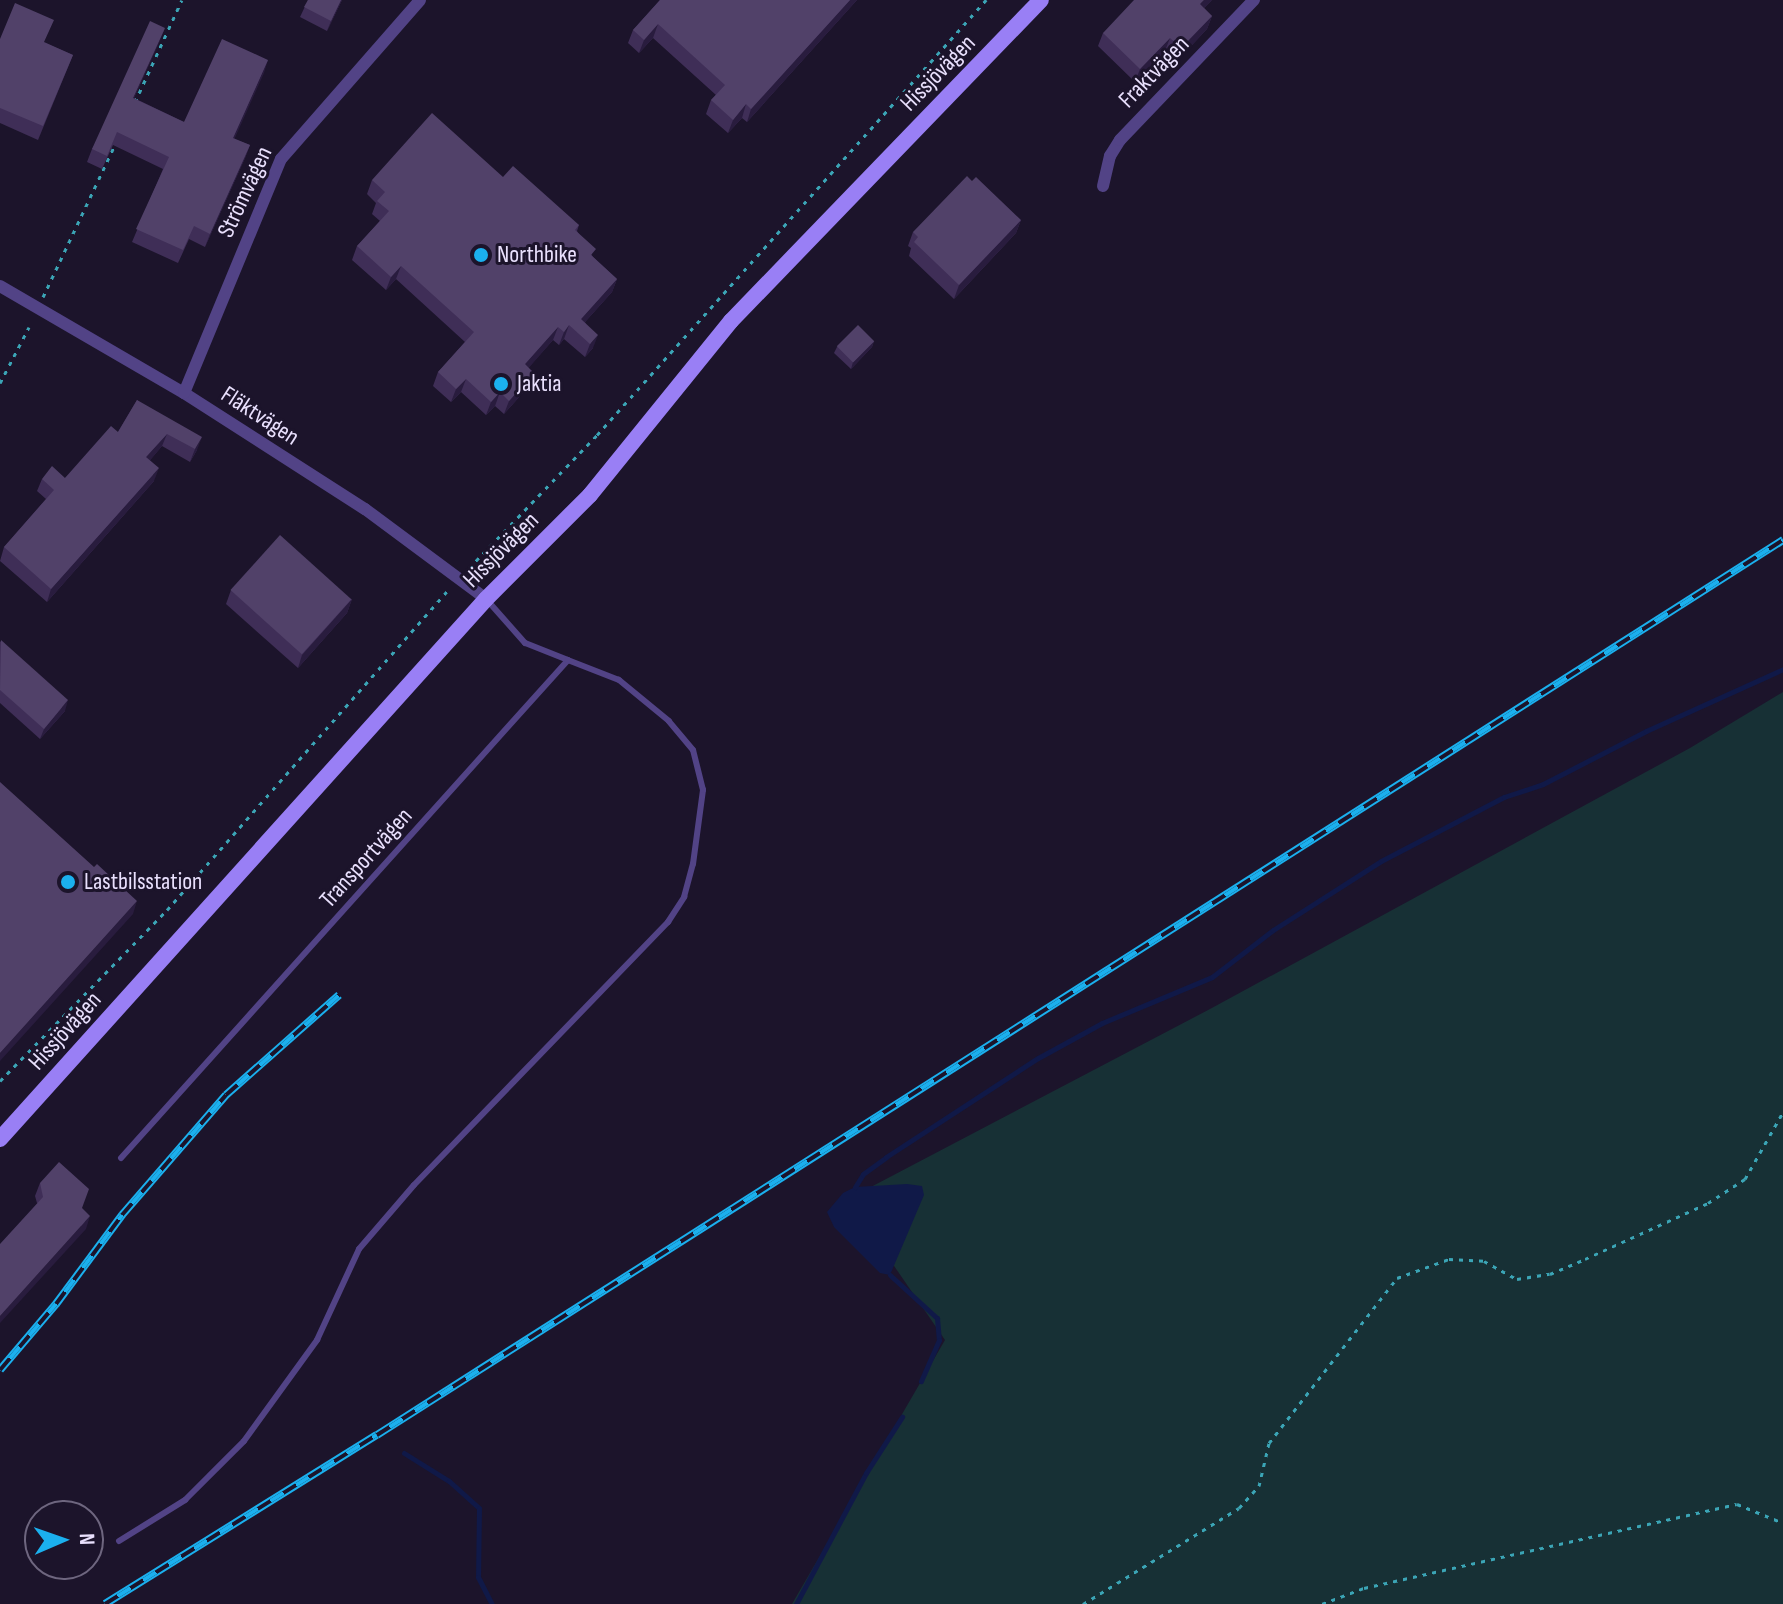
<!DOCTYPE html>
<html>
<head>
<meta charset="utf-8">
<style>
  body { margin:0 }
  #map { position:relative; width:1783px; height:1604px; overflow:hidden; background:#1c142b; font-family:"Sofia Sans Condensed",sans-serif }
  div>[style] { position:absolute }
  [style*='--x'] { left:calc(var(--x)*1px); top:calc(var(--y)*1px); width:calc(var(--w)*1px); rotate:calc(var(--a)*1deg) }
  .green>* { inset:0; background:#173035 }
  .water>* { inset:0; background:#101948 }
  .stream>* { height:5px; margin:-2.5px; padding:0 2.5px; transform-origin:2.5px; border-radius:2.5px; background:#101948 }
  .path>* { height:3px; margin-top:-1.5px; transform-origin:0; background:repeating-linear-gradient(90deg,#3ba5b6 0 4px,transparent 0 10px) }
  .service>* { height:6px; margin:-3px; padding:0 3px; transform-origin:3px; border-radius:3px; background:#524386 }
  .minor>* { height:12px; margin:-6px; padding:0 6px; transform-origin:6px; border-radius:6px; background:#524386 }
  .secondary>* { height:16px; margin:-8px; padding:0 8px; transform-origin:8px; border-radius:8px; background:#997ff5 }
  .rail>* { height:8px; margin-top:-4px; transform-origin:0; background:repeating-linear-gradient(90deg,#1c142b 0 15px,#1bb0ee 0 30px); box-sizing:border-box; border-block:2px solid #1bb0ee }
  .wall>* { inset:0; background:#3f2e57 }
  .shaded-wall>* { inset:0; background:#291c3e }
  .building>* { inset:0; background:#514169; transform-origin:0 0 }
  .dots>* { width:22px; height:22px; translate:-50% -50%; box-sizing:border-box; border:4px solid #1c142b; border-radius:50% }
  span { translate:-50% -50%; white-space:nowrap; text-align:center; line-height:1.15; -webkit-text-stroke:6px #1c142b; paint-order:stroke }
  .street-label { font-size:24px; color:#e9e0fd }
  .poi-label { font-size:24px; color:#e9e0fd }
  .left { translate:0 -50%; text-align:left }
  .north { position:absolute; left:24px; top:1500px; width:80px; height:80px; box-sizing:border-box; background:#1c142b; border:2px solid #6e667f; border-radius:50%; rotate:88deg; font-size:22px; font-weight:700; line-height:32px; text-align:center; color:#e9e0fd }
  .north::after { content:''; display:block; margin:auto; width:28px; height:36px; background:#1bb0ee; clip-path:polygon(50% 0,100% 100%,50% 72%,0 100%) }
</style>
</head>
<body>
<div id="map">
  <div class="green">
    <div style="clip-path:polygon(1783px 692px,1783px 1604px,792px 1604px,945px 1340px,848px 1199px,1210px 1009px,1690px 748px)"></div>
  </div>
  <div class="water">
    <div style="clip-path:polygon(907px 1184px,922px 1186px,924px 1195px,890px 1275px,880px 1273px,834px 1227px,827px 1212px,843px 1193px,855px 1187px)"></div>
  </div>
  <div class="stream">
    <div style="--x:855;--y:1187;--w:15;--a:-58"></div>
    <div style="--x:863;--y:1174;--w:29;--a:-36"></div>
    <div style="--x:886;--y:1157;--w:181;--a:-33.1"></div>
    <div style="--x:1038;--y:1058;--w:73;--a:-28.7"></div>
    <div style="--x:1102;--y:1023;--w:119;--a:-22.7"></div>
    <div style="--x:1212;--y:977;--w:77;--a:-37.6"></div>
    <div style="--x:1273;--y:930;--w:128;--a:-32.6"></div>
    <div style="--x:1381;--y:861;--w:139;--a:-27.5"></div>
    <div style="--x:1504;--y:797;--w:41;--a:-18.4"></div>
    <div style="--x:1543;--y:784;--w:116;--a:-27.2"></div>
    <div style="--x:1646;--y:731;--w:150;--a:-24.3"></div>
    <div style="--x:890;--y:1275;--w:64;--a:42.5"></div>
    <div style="--x:937;--y:1318;--w:22;--a:85"></div>
    <div style="--x:939;--y:1340;--w:45;--a:113.7"></div>
    <div style="--x:404;--y:1453;--w:53;--a:31.9"></div>
    <div style="--x:449;--y:1481;--w:40;--a:42"></div>
    <div style="--x:479;--y:1508;--w:69;--a:90.8"></div>
    <div style="--x:478;--y:1577;--w:30;--a:63"></div>
    <div style="--x:796;--y:1604;--w:149;--a:-61.9"></div>
    <div style="--x:866;--y:1473;--w:67;--a:-57.3"></div>
  </div>
  <div class="path">
    <div style="--x:135;--y:102;--w:112;--a:-65.3"></div>
    <div style="--x:43;--y:297;--w:168;--a:-64.7"></div>
    <div style="--x:0;--y:383;--w:63;--a:-62.6"></div>
    <div style="--x:469;--y:568;--w:185;--a:-46.1"></div>
    <div style="--x:597;--y:435;--w:584;--a:-48.2"></div>
    <div style="--x:0;--y:1081;--w:239;--a:-45.7"></div>
    <div style="--x:167;--y:910;--w:429;--a:-48.7"></div>
    <div style="--x:1083;--y:1604;--w:183;--a:-31.6"></div>
    <div style="--x:1239;--y:1508;--w:30;--a:-48"></div>
    <div style="--x:1259;--y:1486;--w:44;--a:-76.9"></div>
    <div style="--x:1269;--y:1443;--w:209;--a:-52.2"></div>
    <div style="--x:1397;--y:1278;--w:55;--a:-20.1"></div>
    <div style="--x:1449;--y:1259;--w:35;--a:3"></div>
    <div style="--x:1484;--y:1261;--w:38;--a:29"></div>
    <div style="--x:1517;--y:1279;--w:33;--a:-9"></div>
    <div style="--x:1550;--y:1274;--w:38;--a:-23"></div>
    <div style="--x:1585;--y:1259;--w:135;--a:-24.5"></div>
    <div style="--x:1708;--y:1203;--w:44;--a:-33"></div>
    <div style="--x:1745;--y:1179;--w:77;--a:-60.4"></div>
    <div style="--x:1322;--y:1604;--w:45;--a:-20.9"></div>
    <div style="--x:1364;--y:1588;--w:382;--a:-12.7"></div>
    <div style="--x:1737;--y:1504;--w:50;--a:22.4"></div>
  </div>
  <div class="service">
    <div style="--x:121;--y:1158;--w:669;--a:-48.09"></div>
    <div style="--x:568;--y:660;--w:46;--a:-158.4"></div>
    <div style="--x:525;--y:643;--w:57;--a:-131.5"></div>
    <div style="--x:119;--y:1541;--w:78;--a:-31.8"></div>
    <div style="--x:185;--y:1500;--w:83;--a:-45"></div>
    <div style="--x:244;--y:1441;--w:125;--a:-54.1"></div>
    <div style="--x:317;--y:1340;--w:100;--a:-65.2"></div>
    <div style="--x:359;--y:1249;--w:84;--a:-49.3"></div>
    <div style="--x:414;--y:1185;--w:366;--a:-46"></div>
    <div style="--x:668;--y:922;--w:30;--a:-57"></div>
    <div style="--x:684;--y:897;--w:34;--a:-75"></div>
    <div style="--x:693;--y:864;--w:75;--a:-82.3"></div>
    <div style="--x:703;--y:790;--w:41;--a:-104"></div>
    <div style="--x:693;--y:750;--w:38;--a:-130"></div>
    <div style="--x:669;--y:721;--w:65;--a:-140.6"></div>
    <div style="--x:619;--y:680;--w:55;--a:-158.6"></div>
  </div>
  <div class="minor">
    <div style="--x:1103;--y:186;--w:31;--a:-77"></div>
    <div style="--x:1110;--y:156;--w:19;--a:-58"></div>
    <div style="--x:1120;--y:140;--w:194;--a:-46.3"></div>
    <div style="--x:0;--y:286;--w:213;--a:30.2"></div>
    <div style="--x:184;--y:393;--w:215;--a:32.7"></div>
    <div style="--x:365;--y:509;--w:151;--a:36.6"></div>
    <div style="--x:184;--y:393;--w:253;--a:-67.5"></div>
    <div style="--x:281;--y:159;--w:211;--a:-48.8"></div>
  </div>
  <div class="secondary">
    <div style="--x:0;--y:1139;--w:726;--a:-48.01"></div>
    <div style="--x:486;--y:599;--w:147;--a:-45"></div>
    <div style="--x:590;--y:495;--w:224;--a:-51"></div>
    <div style="--x:731;--y:321;--w:446;--a:-46"></div>
  </div>
  <div class="rail">
    <div style="--x:0;--y:1370;--w:87;--a:-49.7"></div>
    <div style="--x:56;--y:1304;--w:111;--a:-53.4"></div>
    <div style="--x:122;--y:1215;--w:159;--a:-49.1"></div>
    <div style="--x:226;--y:1095;--w:151;--a:-41.5"></div>
    <div style="--x:105;--y:1604;--w:320;--a:-31.9"></div>
    <div style="--x:377;--y:1435;--w:1667;--a:-32.48"></div>
  </div>
  <div class="wall">
    <div style="clip-path:polygon(308px 0,342px 0,327px 31px,300px 17px)"></div>
    <div style="clip-path:polygon(660px 0,857px 0,747px 122px,742px 118px,728px 133px,706px 114px,711px 100px,716px 95px,653px 38px,639px 53px,628px 43px,633px 30px)"></div>
    <div style="clip-path:polygon(1212px 0,1204px 8px,1212px 16px,1207px 29px,1176px 62px,1165px 51px,1135px 82px,1098px 46px,1103px 33px)"></div>
    <div style="clip-path:polygon(165px 28px,134px 98px,184px 122px,268px 60px,234px 139px,250px 145px,245px 158px,205px 247px,189px 239px,178px 263px,132px 242px,163px 169px,113px 145px,102px 169px,87px 162px,92px 149px)"></div>
    <div style="clip-path:polygon(0 39px,45px 43px,73px 55px,38px 140px,0 123px)"></div>
    <div style="clip-path:polygon(503px 177px,579px 225px,577px 231px,593px 257px,617px 279px,612px 292px,585px 322px,593px 348px,585px 357px,564px 339px,559px 345px,553px 340px,528px 368px,534px 373px,529px 386px,504px 414px,495px 406px,486px 415px,461px 392px,451px 402px,433px 386px,438px 372px,465px 342px,396px 279px,386px 290px,352px 260px,357px 246px,380px 221px,372px 214px,376px 203px,367px 194px,372px 180px)"></div>
    <div style="clip-path:polygon(1021px 220px,1016px 233px,954px 299px,909px 256px,911px 248px,908px 246px,913px 232px)"></div>
    <div style="clip-path:polygon(874px 341px,872px 347px,851px 369px,834px 353px,837px 347px)"></div>
    <div style="clip-path:polygon(137px 400px,197px 450px,190px 462px,162px 446px,150px 460px,154px 481px,47px 602px,0 561px,4px 547px,46px 499px,37px 491px,42px 479px,65px 478px,118px 432px)"></div>
    <div style="clip-path:polygon(231px 590px,352px 599px,347px 613px,298px 668px,226px 604px)"></div>
    <div style="clip-path:polygon(0 641px,65px 711px,40px 739px,0 703px)"></div>
    <div style="clip-path:polygon(40px 1183px,82px 1208px,86px 1229px,37px 1203px,35px 1196px)"></div>
  </div>
  <div class="shaded-wall">
    <div style="clip-path:polygon(341px 0,342px 0,327px 31px,331px 21px)"></div>
    <div style="clip-path:polygon(850px 0,857px 0,747px 122px,751px 109px)"></div>
    <div style="clip-path:polygon(1204px 0,1212px 0,1195px 17px,1200px 4px)"></div>
    <div style="clip-path:polygon(1212px 16px,1207px 29px,1176px 62px,1181px 48px)"></div>
    <div style="clip-path:polygon(658px 24px,653px 38px,639px 53px,644px 40px)"></div>
    <div style="clip-path:polygon(165px 28px,160px 41px,128px 111px,133px 98px)"></div>
    <div style="clip-path:polygon(1170px 38px,1165px 51px,1135px 82px,1140px 69px)"></div>
    <div style="clip-path:polygon(268px 60px,264px 73px,229px 151px,233px 138px)"></div>
    <div style="clip-path:polygon(746px 104px,742px 118px,728px 133px,733px 120px)"></div>
    <div style="clip-path:polygon(250px 145px,245px 158px,205px 247px,210px 234px)"></div>
    <div style="clip-path:polygon(1021px 220px,1016px 233px,954px 299px,959px 285px)"></div>
    <div style="clip-path:polygon(401px 266px,396px 279px,386px 290px,391px 277px)"></div>
    <div style="clip-path:polygon(617px 279px,612px 292px,576px 332px,581px 319px)"></div>
    <div style="clip-path:polygon(569px 325px,564px 339px,559px 345px,564px 332px)"></div>
    <div style="clip-path:polygon(558px 327px,553px 340px,520px 378px,525px 364px)"></div>
    <div style="clip-path:polygon(598px 335px,593px 348px,585px 357px,590px 344px)"></div>
    <div style="clip-path:polygon(874px 341px,872px 347px,851px 369px,853px 362px)"></div>
    <div style="clip-path:polygon(534px 373px,529px 386px,504px 414px,509px 401px)"></div>
    <div style="clip-path:polygon(466px 379px,461px 392px,451px 402px,456px 389px)"></div>
    <div style="clip-path:polygon(500px 392px,495px 406px,486px 415px,491px 402px)"></div>
    <div style="clip-path:polygon(167px 434px,162px 446px,142px 470px,146px 457px)"></div>
    <div style="clip-path:polygon(202px 437px,197px 450px,190px 462px,195px 449px)"></div>
    <div style="clip-path:polygon(159px 468px,154px 481px,47px 602px,51px 589px)"></div>
    <div style="clip-path:polygon(352px 599px,347px 613px,298px 668px,302px 655px)"></div>
    <div style="clip-path:polygon(68px 700px,65px 711px,40px 739px,44px 729px)"></div>
    <div style="clip-path:polygon(137px 901px,133px 914px,0 1061px,0 1053px)"></div>
    <div style="clip-path:polygon(90px 1216px,86px 1229px,0 1323px,0 1316px)"></div>
  </div>
  <div class="building">
    <div style="clip-path:polygon(308px 0,341px 0,331px 21px,304px 7px)"></div>
    <div style="clip-path:polygon(660px 0,850px 0,751px 109px,746px 104px,733px 120px,711px 100px,725px 85px,658px 24px,644px 40px,633px 30px)"></div>
    <div style="clip-path:polygon(1134px 0,1204px 0,1200px 4px,1212px 16px,1181px 48px,1170px 38px,1140px 69px,1103px 33px)"></div>
    <div style="clip-path:polygon(15px 3px,54px 20px,44px 42px,73px 55px,43px 126px,0 108px,0 39px)"></div>
    <div style="clip-path:polygon(150px 21px,165px 28px,133px 98px,184px 122px,222px 39px,268px 60px,233px 138px,250px 145px,210px 234px,194px 226px,183px 250px,136px 229px,169px 157px,117px 132px,107px 156px,92px 149px)"></div>
    <div style="clip-path:polygon(432px 113px,503px 177px,513px 166px,579px 225px,575px 230px,596px 249px,591px 255px,617px 279px,581px 319px,598px 335px,590px 344px,569px 325px,564px 332px,558px 327px,525px 364px,534px 373px,509px 401px,500px 392px,491px 402px,466px 379px,456px 389px,438px 372px,474px 332px,401px 266px,391px 277px,357px 246px,389px 211px,377px 201px,385px 192px,372px 180px)"></div>
    <div style="clip-path:polygon(967px 176px,972px 181px,976px 177px,1021px 220px,959px 285px,914px 242px,918px 237px,913px 232px)"></div>
    <div style="left:858px;top:325px;width:23px;height:30px;rotate:45deg"></div>
    <div style="clip-path:polygon(137px 400px,202px 437px,195px 449px,167px 434px,146px 457px,159px 468px,51px 589px,4px 547px,54px 490px,42px 479px,52px 466px,65px 478px,111px 426px,118px 432px)"></div>
    <div style="left:280px;top:535px;width:96px;height:74px;rotate:42deg"></div>
    <div style="clip-path:polygon(1px 640px,68px 700px,44px 729px,0 690px)"></div>
    <div style="clip-path:polygon(0 782px,94px 867px,97px 864px,137px 901px,0 1053px)"></div>
    <div style="clip-path:polygon(59px 1162px,89px 1189px,82px 1208px,90px 1216px,0 1316px,0 1244px,43px 1197px,40px 1183px)"></div>
  </div>
  <div class="dots">
    <div style="left:481px;top:255px;background:#1bb0ee"></div>
    <div style="left:501px;top:384px;background:#1bb0ee"></div>
    <div style="left:68px;top:882px;background:#1bb0ee"></div>
  </div>
  <div class="street-label">
    <span style="left:1154px;top:72px;rotate:-46deg">Fraktvägen</span>
    <span style="left:938px;top:73px;rotate:-46deg">Hissjövägen</span>
    <span style="left:245px;top:192px;rotate:-65deg">Strömvägen</span>
    <span style="left:260px;top:416px;rotate:33deg">Fläktvägen</span>
    <span style="left:501px;top:550px;rotate:-45deg">Hissjövägen</span>
    <span style="left:366px;top:858px;rotate:-48deg">Transportvägen</span>
    <span style="left:65px;top:1031px;rotate:-48deg">Hissjövägen</span>
  </div>
  <div class="poi-label">
    <span class="left" style="left:497px;top:255px">Northbike</span>
    <span class="left" style="left:517px;top:384px">Jaktia</span>
    <span class="left" style="left:84px;top:882px">Lastbilsstation</span>
  </div>
  <div class="north">N</div>
</div>
</body>
</html>
